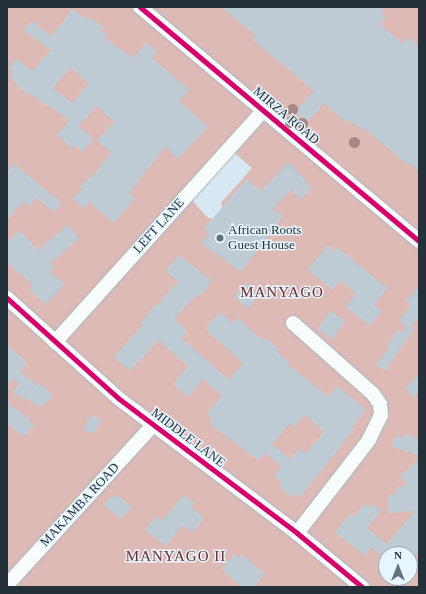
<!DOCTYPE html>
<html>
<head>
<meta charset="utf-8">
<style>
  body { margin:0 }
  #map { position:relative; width:426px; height:594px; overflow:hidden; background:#d8e8f2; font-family:Georgia,serif }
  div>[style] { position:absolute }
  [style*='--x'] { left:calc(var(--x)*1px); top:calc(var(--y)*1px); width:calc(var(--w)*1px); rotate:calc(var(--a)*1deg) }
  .water>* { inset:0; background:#debab7 }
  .building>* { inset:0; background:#bfccd5; transform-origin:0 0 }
  .roads { filter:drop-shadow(0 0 1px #a9b6bf) drop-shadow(0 0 1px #a9b6bf) }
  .street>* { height:14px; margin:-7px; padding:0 7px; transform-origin:7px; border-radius:7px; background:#f9fcfd }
  .cycleway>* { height:5px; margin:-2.5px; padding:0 2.5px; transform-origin:2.5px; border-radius:2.5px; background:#d6006c }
  .trees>* { width:11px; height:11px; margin:-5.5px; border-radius:50%; background:#a68687 }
  .dots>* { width:11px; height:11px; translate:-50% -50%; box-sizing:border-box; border:2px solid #e7f5fe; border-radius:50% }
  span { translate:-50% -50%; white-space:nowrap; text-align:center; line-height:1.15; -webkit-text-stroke:3px #e7f5fe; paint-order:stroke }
  .street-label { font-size:13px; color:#24313a }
  .poi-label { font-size:13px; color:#24313a }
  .left { translate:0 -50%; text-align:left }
  .quarter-label { font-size:15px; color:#6f2924; letter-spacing:1px }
  .frame { position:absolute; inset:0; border:8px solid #24313a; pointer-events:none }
  .north { position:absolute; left:378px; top:546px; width:40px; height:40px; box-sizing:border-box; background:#e7f5fe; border:1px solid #99a7b0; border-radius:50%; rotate:0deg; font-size:11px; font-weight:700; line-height:16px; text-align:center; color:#24313a }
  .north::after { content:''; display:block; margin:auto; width:14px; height:18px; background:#63717a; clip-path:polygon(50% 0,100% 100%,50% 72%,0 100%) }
</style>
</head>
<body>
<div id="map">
  <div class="water">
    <div style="clip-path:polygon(evenodd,7px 7px,419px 7px,419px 587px,7px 587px,7px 7px,232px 151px,252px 168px,221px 203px,225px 220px,208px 218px,190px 198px,232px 151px,7px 7px,386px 554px,410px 554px,410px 578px,386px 578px,386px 554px)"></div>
  </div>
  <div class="building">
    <div style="clip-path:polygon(221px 7px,384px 7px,381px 12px,386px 16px,379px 24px,404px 44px,409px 38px,419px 47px,419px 171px,409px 163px,407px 164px,370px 133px,347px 120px,345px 122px,324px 103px,307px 123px,295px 112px,314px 91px,253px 40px,256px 36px)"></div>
    <div style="clip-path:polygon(evenodd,72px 9px,87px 20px,89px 17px,104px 28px,102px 31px,108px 35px,105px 39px,133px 58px,147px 42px,157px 52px,152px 58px,189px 90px,179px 101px,208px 127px,178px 159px,165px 147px,129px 193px,135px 198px,114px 223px,89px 202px,83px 208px,73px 199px,82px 189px,80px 186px,97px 171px,111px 152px,97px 141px,114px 121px,96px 106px,79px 126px,94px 139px,82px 152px,75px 145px,72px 149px,57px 135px,69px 121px,51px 106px,49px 108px,30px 93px,28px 96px,10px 77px,14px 72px,9px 67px,16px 59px,32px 71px,51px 50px,24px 31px,31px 21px,52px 36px,72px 9px,70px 68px,89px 83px,72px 103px,53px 88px,70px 68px)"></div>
    <div style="clip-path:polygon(288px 162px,312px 187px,301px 199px,291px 190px,273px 209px,283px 216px,241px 272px,201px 243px,209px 233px,204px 229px,246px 179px,261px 191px)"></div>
    <div style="clip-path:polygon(14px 164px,62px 203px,54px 212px,36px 198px,29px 207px,23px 202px,7px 220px,7px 172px)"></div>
    <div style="clip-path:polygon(68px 225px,79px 239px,50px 263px,54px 266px,49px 272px,65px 284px,46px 304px,29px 290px,33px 285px,7px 263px,7px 242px,19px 230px,38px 250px)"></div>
    <div style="clip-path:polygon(328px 245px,335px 251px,338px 248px,387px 288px,374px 305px,382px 311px,370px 326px,346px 307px,356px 293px,340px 281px,332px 290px,308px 270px)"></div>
    <div style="clip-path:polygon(evenodd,179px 255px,212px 281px,199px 297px,196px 294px,174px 320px,187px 330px,181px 338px,229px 380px,243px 363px,205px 329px,220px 312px,233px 323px,238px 318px,260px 338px,266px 339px,279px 349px,277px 352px,289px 362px,287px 364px,329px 397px,337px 386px,366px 410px,352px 427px,354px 429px,300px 497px,296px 494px,292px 498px,279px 487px,282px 483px,274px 475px,281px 466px,265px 453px,258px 460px,209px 423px,213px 418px,207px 414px,222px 396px,203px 379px,188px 397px,173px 384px,188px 366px,158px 340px,130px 371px,114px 357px,143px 325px,141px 323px,156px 304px,157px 306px,178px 281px,166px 271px,179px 255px,305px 415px,324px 432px,305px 454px,299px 449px,290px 459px,272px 444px,290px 423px,294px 427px,305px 415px)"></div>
    <div style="left:246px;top:283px;width:18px;height:18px;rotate:41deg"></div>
    <div style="clip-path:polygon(419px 287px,419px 317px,411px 326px,414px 329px,385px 371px,376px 364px,389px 348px,387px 346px,397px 330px,402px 333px,407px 327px,399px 320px,411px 306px,406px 301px)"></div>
    <div style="left:330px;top:311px;width:18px;height:22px;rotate:34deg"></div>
    <div style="clip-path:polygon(7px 345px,27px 362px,20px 371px,37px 386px,39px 383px,53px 395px,42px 407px,12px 392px,19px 384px,12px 379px,7px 385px)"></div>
    <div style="clip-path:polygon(419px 375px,419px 391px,413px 397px,405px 388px)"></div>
    <div style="clip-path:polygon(7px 403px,31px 420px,29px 421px,34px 425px,23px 437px,7px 423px)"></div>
    <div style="left:91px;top:415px;width:11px;height:16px;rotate:27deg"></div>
    <div style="clip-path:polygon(405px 434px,419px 439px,419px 455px,392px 447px,396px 436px,404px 438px)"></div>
    <div style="clip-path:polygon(419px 459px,419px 554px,379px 554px,372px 547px,365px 556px,335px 532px,350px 514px,353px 517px,365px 504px,370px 508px,373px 504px,381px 511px,367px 528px,387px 544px,415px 511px,389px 513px,388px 495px,397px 494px,396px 487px,408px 486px,400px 477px)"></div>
    <div style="clip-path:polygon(113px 495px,117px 498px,119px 496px,132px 507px,121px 519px,104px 505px)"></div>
    <div style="clip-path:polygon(184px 495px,194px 503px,191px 507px,204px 518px,193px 532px,183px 525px,166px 546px,145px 530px,156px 516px,162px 521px)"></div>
    <div style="clip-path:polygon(235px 554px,240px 558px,243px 555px,265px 574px,254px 587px,242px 587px,221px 569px)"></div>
  </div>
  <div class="roads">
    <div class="street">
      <div style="--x:140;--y:7;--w:364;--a:40"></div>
      <div style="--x:7;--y:298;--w:149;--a:42"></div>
      <div style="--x:118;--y:398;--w:224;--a:37"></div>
      <div style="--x:297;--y:533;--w:85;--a:39.7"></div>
      <div style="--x:293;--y:323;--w:107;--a:41.6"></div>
      <div style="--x:373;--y:394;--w:12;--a:55"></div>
      <div style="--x:380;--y:404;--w:11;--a:85"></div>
      <div style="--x:381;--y:415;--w:28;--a:116"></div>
      <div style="--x:369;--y:440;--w:118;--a:127.7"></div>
      <div style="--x:55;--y:342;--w:311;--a:-48"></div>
      <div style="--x:7;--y:585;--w:217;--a:-47.6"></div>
    </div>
  </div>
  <div class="cycleway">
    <div style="--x:140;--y:7;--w:364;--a:40"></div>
    <div style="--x:7;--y:298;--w:149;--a:42"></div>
    <div style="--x:118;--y:398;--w:224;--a:37"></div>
    <div style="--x:297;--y:533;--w:85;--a:39.7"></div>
  </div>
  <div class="trees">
    <div style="left:292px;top:109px"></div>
    <div style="left:290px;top:122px"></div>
    <div style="left:302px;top:123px"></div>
    <div style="left:354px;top:142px"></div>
  </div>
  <div class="dots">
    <div style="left:220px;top:238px;background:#63717a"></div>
  </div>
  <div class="street-label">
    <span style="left:286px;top:116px;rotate:40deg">MIRZA ROAD</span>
    <span style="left:159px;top:226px;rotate:-48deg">LEFT LANE</span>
    <span style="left:188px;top:438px;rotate:37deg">MIDDLE LANE</span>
    <span style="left:80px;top:505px;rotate:-47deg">MAKAMBA ROAD</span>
  </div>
  <div class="poi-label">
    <span class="left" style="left:228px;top:238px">African Roots<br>Guest House</span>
  </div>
  <div class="quarter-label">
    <span style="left:282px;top:293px">MANYAGO</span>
    <span style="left:176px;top:557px">MANYAGO II</span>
  </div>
  <div class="frame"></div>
  <div class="north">N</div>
</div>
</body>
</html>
